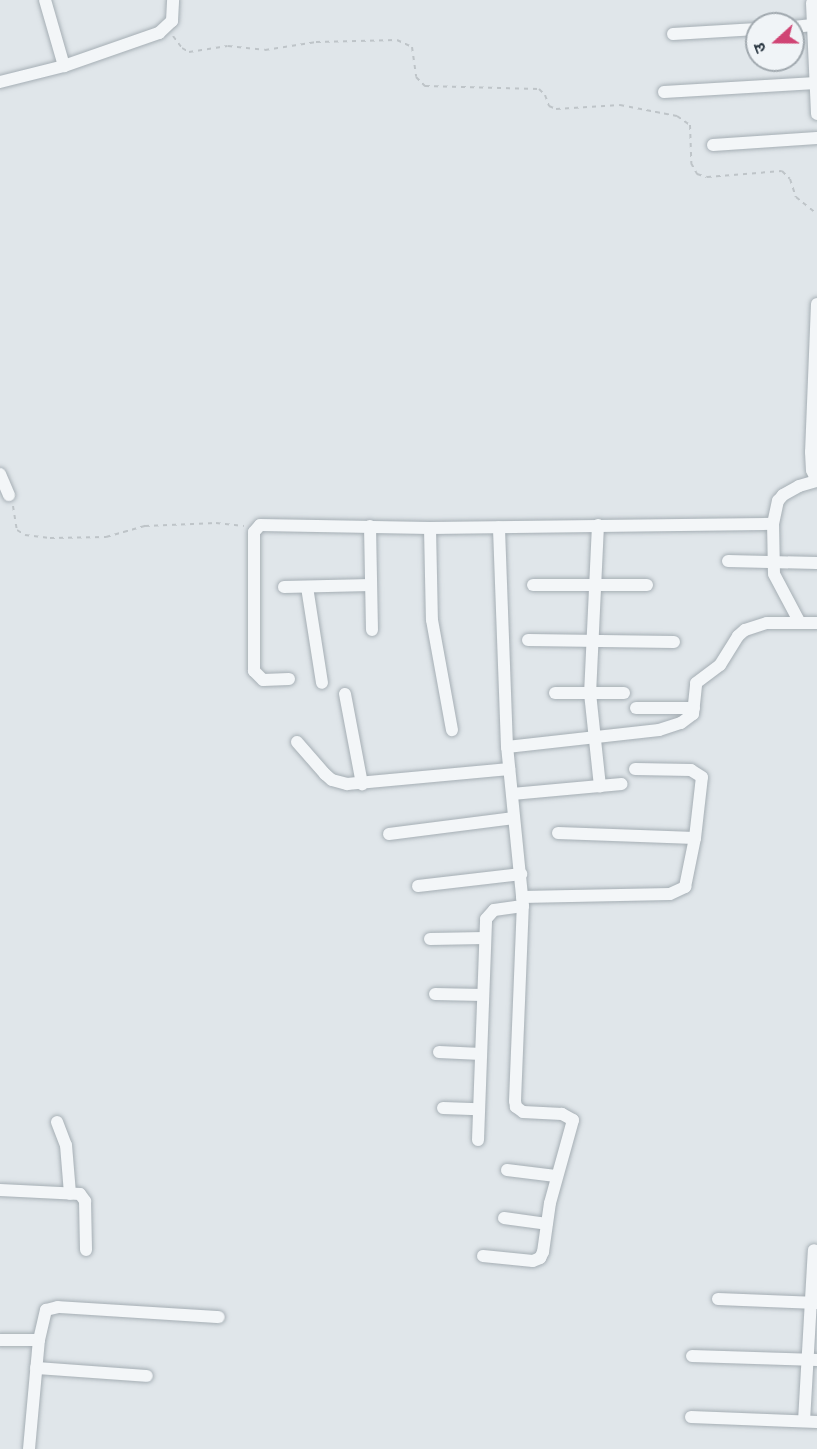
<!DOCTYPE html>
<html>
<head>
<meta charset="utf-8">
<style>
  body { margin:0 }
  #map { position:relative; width:817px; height:1449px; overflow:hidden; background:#e0e6ea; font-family:Figtree,"Noto Sans Devanagari",sans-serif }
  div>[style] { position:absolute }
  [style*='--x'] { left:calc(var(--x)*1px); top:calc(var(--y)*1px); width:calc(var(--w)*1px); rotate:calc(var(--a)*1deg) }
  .path>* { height:2px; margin-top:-1px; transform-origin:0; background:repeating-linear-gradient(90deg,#bec4c8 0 4.5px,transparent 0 9px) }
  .roads { filter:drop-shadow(0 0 2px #a5aeb4) drop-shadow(0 0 2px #a5aeb4) }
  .minor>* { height:12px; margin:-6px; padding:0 6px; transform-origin:6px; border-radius:6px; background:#f3f6f8 }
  span { translate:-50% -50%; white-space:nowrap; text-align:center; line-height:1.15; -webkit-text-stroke:5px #f0f4f7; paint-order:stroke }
  .north { position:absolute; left:745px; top:12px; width:60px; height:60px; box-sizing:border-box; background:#f0f4f7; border:2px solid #a0a8ae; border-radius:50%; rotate:249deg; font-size:16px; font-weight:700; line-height:24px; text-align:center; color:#293641 }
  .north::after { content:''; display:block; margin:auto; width:21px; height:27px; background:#d04474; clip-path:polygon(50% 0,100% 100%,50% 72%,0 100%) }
</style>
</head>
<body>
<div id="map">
  <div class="path">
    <div style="--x:173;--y:36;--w:15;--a:53"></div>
    <div style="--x:182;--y:48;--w:8;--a:30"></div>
    <div style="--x:189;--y:52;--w:39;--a:-9"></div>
    <div style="--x:228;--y:46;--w:37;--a:6"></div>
    <div style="--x:265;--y:50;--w:52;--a:-8.9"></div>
    <div style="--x:316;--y:42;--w:81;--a:-1.4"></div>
    <div style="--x:397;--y:40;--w:17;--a:25"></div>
    <div style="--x:412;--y:47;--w:30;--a:82"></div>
    <div style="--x:416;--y:77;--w:13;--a:45"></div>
    <div style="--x:425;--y:86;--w:114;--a:1.5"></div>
    <div style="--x:539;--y:89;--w:8;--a:45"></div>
    <div style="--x:545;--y:95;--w:12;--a:70"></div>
    <div style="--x:549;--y:106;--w:8;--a:23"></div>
    <div style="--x:556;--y:109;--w:64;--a:-3.6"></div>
    <div style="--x:620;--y:105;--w:58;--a:10.9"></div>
    <div style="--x:677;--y:116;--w:16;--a:35"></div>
    <div style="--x:690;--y:125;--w:38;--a:88"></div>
    <div style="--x:691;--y:163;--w:13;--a:61"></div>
    <div style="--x:697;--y:174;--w:10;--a:17"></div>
    <div style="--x:707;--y:177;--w:75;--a:-4.6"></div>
    <div style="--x:782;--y:171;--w:11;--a:45"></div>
    <div style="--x:790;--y:179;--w:19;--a:72"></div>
    <div style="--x:796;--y:197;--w:27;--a:39"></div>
    <div style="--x:13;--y:506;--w:24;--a:81"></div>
    <div style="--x:17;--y:530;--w:9;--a:32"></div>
    <div style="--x:25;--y:535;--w:25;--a:7"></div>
    <div style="--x:50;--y:538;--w:56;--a:-1"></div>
    <div style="--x:106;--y:537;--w:41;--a:-15.8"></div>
    <div style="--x:145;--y:526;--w:71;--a:-2.4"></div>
    <div style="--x:216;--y:523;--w:28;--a:6"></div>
  </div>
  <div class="roads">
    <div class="minor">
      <div style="--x:45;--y:0;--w:69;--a:73.9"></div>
      <div style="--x:812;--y:3;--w:111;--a:87.4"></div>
      <div style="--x:793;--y:27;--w:20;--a:-6"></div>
      <div style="--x:673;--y:34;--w:84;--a:-3.4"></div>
      <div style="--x:0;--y:82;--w:66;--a:-14"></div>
      <div style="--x:64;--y:66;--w:101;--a:-19.2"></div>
      <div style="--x:159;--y:33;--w:18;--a:-43"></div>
      <div style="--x:172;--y:21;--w:21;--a:-87"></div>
      <div style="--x:664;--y:92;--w:152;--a:-3.4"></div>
      <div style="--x:713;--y:145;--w:104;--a:-3.9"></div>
      <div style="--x:817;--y:304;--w:148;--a:92.3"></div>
      <div style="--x:811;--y:452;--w:18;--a:87"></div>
      <div style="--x:812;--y:470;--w:12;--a:66"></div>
      <div style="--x:0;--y:474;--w:23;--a:67"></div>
      <div style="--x:598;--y:525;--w:168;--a:92.7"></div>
      <div style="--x:590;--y:693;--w:94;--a:83.9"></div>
      <div style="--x:370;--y:526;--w:104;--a:88.9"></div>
      <div style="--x:430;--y:528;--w:92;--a:88.8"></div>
      <div style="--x:432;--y:620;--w:112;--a:79.7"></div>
      <div style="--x:728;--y:561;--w:89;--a:1.3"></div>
      <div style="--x:533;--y:585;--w:114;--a:0"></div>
      <div style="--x:284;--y:587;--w:87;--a:-1.3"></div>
      <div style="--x:307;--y:587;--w:97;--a:81.1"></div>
      <div style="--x:800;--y:623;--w:55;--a:-118"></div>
      <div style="--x:774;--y:574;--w:50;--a:-91.1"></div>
      <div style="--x:773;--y:524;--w:24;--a:-78"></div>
      <div style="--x:778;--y:501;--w:8;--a:-50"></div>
      <div style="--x:783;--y:495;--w:18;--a:-29"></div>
      <div style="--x:799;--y:486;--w:19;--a:-16"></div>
      <div style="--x:528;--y:640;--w:146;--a:0.8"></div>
      <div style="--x:289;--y:679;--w:26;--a:178"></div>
      <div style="--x:263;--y:680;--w:13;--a:-135"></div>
      <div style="--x:254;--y:671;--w:139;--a:-90"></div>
      <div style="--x:254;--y:532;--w:9;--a:-49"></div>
      <div style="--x:260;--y:525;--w:170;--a:1"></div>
      <div style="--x:430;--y:528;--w:343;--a:-0.7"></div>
      <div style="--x:555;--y:693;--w:69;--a:0"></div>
      <div style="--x:345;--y:694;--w:92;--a:79.3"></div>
      <div style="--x:636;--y:708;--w:58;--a:0"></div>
      <div style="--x:297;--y:742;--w:43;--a:48.8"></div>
      <div style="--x:325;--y:774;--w:9;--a:41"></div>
      <div style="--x:332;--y:780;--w:16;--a:15"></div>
      <div style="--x:347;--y:784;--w:163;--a:-5.3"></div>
      <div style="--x:507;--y:747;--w:153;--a:-6.4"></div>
      <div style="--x:659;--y:730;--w:23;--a:-18"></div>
      <div style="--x:681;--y:723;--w:15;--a:-37"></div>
      <div style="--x:693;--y:714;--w:31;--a:-84"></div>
      <div style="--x:696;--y:683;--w:30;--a:-37"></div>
      <div style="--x:720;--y:665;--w:34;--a:-58"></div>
      <div style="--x:738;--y:636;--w:9;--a:-41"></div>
      <div style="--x:745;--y:630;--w:23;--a:-18"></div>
      <div style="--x:767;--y:623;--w:50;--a:0"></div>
      <div style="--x:512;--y:794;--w:110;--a:-5.2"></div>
      <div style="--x:558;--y:833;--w:137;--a:2.1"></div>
      <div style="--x:389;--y:834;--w:126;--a:-7.3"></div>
      <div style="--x:418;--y:886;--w:104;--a:-6.6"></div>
      <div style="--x:522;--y:897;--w:148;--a:-1.2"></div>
      <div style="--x:670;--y:894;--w:17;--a:-25"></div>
      <div style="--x:685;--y:887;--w:50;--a:-78.5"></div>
      <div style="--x:695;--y:838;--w:61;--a:-83.5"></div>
      <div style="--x:702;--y:777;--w:13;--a:-148"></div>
      <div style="--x:691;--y:770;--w:56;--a:-179"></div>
      <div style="--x:430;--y:939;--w:55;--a:-1"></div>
      <div style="--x:435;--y:994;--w:48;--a:1.2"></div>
      <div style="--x:439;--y:1052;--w:42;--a:2.7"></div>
      <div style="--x:443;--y:1108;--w:35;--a:2"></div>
      <div style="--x:57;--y:1122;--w:25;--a:69"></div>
      <div style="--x:66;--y:1145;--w:49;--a:85.3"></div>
      <div style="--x:478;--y:1140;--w:221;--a:-87.9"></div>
      <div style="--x:486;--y:919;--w:12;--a:-48"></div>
      <div style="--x:494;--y:910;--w:29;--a:-8"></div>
      <div style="--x:507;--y:1170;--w:49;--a:7"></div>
      <div style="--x:0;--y:1190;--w:80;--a:2.9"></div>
      <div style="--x:80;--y:1194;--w:9;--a:54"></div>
      <div style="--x:85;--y:1201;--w:49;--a:88.8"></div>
      <div style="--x:504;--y:1218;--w:43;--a:7.9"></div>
      <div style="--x:483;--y:1256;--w:50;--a:5.7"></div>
      <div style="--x:533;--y:1261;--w:8;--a:-23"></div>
      <div style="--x:540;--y:1258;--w:7;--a:-63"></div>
      <div style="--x:543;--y:1252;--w:49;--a:-81.9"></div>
      <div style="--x:550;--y:1203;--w:86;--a:-74.5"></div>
      <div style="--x:573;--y:1120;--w:13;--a:-151"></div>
      <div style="--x:562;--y:1114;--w:39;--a:-177"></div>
      <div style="--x:523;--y:1112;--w:9;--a:-144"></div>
      <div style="--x:516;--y:1107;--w:6;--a:-99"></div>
      <div style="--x:515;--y:1101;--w:195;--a:-87.7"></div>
      <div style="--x:523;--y:906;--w:160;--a:-95.7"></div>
      <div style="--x:507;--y:747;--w:220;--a:-92.1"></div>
      <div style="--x:718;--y:1299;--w:99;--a:2.3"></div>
      <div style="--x:0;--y:1340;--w:39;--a:0"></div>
      <div style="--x:692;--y:1356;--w:125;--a:1.8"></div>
      <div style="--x:36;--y:1368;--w:111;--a:4.1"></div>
      <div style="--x:691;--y:1417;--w:126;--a:2.3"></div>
      <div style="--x:804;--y:1421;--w:171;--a:-86.7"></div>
      <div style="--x:29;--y:1449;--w:109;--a:-84.8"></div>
      <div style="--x:39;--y:1340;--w:31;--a:-77"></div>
      <div style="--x:46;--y:1310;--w:12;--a:-14"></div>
      <div style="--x:58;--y:1307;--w:161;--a:3.6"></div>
    </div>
  </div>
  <div class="north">उ</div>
</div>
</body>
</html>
